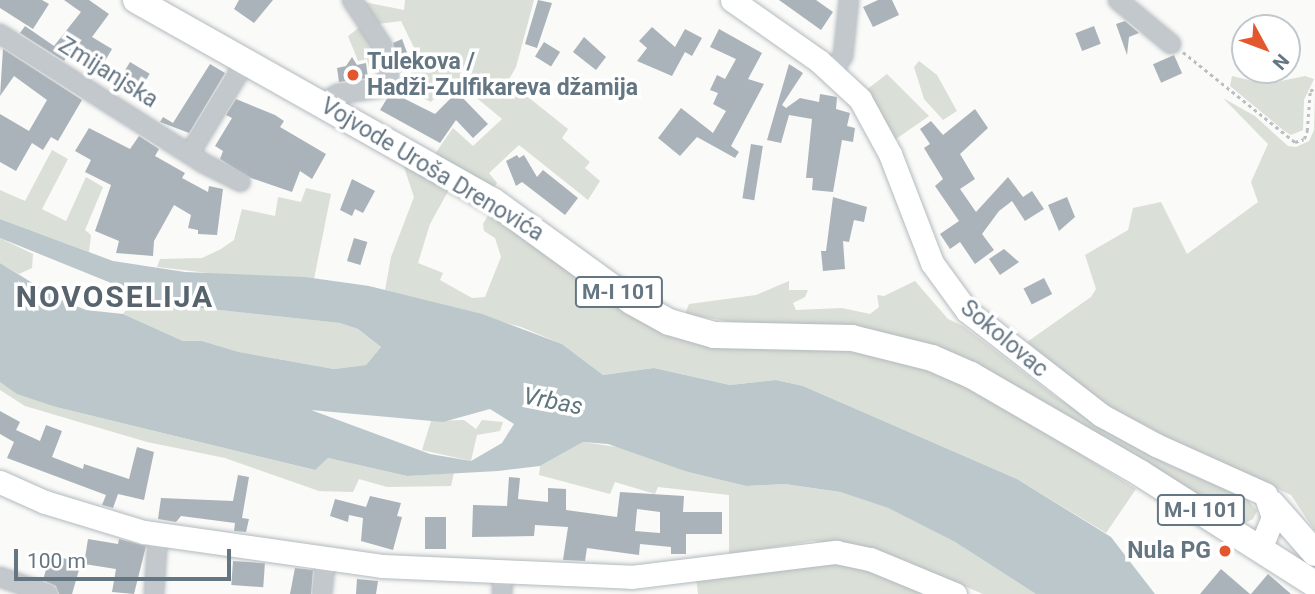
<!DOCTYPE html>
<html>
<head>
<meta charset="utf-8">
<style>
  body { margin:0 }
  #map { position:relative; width:1315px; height:594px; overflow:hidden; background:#fafaf8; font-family:Roboto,sans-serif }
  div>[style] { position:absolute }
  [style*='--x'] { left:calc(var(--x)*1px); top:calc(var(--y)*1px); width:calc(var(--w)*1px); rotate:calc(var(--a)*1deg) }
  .green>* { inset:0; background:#dadfd7 }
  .water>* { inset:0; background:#bbc7cb }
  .building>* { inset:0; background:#aab3b9; transform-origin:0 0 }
  .path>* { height:2.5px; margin-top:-1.25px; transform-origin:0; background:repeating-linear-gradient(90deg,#bbbfc2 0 3.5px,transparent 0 7px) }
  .roads { filter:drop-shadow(0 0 2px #b3babf) drop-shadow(0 0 2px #b3babf) }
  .street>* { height:18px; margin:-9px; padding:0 9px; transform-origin:9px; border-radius:9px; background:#c3c8cc }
  .secondary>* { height:23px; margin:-11.5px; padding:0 11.5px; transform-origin:11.5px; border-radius:11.5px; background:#fff }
  .primary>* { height:26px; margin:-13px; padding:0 13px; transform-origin:13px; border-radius:13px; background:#fff }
  .dots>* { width:19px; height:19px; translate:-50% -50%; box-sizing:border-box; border:4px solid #fff; border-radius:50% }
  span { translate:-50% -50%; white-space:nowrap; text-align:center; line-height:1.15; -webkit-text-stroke:7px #fff; paint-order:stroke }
  .shield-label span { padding:2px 5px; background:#fff; border:2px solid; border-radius:5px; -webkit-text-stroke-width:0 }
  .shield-label { font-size:21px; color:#657683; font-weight:700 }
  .poi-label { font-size:23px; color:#657683; font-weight:700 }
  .left { translate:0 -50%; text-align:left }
  .right { translate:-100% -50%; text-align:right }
  .street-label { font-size:23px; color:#657683 }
  .water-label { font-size:24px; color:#60757c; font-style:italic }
  .district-label { font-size:30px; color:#57646e; font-weight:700; letter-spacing:2px }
  .north { position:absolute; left:1231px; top:14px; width:70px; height:70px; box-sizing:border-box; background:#fff; border:2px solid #c1c8cd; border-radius:50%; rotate:131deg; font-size:19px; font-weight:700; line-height:28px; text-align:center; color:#657683 }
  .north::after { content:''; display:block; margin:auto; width:24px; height:32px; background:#e4572e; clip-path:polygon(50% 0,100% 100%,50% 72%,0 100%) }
  .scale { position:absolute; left:14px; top:549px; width:217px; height:32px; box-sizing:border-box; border:4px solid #657683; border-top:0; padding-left:9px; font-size:21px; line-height:24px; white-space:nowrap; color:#657683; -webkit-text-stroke:5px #fff; paint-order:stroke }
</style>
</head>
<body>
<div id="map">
  <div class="green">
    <div style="clip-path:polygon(405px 0,534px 0,516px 67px,508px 81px,568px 129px,562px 138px,590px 162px,585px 168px,600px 181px,588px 200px,519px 145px,489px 173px,497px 183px,490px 192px,432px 158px,453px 128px,473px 146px,502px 119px,454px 79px,431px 102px,399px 86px,421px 62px,401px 21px,377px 24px,359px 1px,404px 10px)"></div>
    <div style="clip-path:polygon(360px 27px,370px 36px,380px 71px,370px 72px,367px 59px,358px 61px,348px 36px)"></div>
    <div style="clip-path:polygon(919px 61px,937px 75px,957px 111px,943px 120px,924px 99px,914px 67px)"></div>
    <div style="clip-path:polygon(887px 74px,929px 116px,893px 141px,880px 110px,865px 91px)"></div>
    <div style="clip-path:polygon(1232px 76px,1266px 84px,1305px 76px,1314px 79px,1304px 100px,1303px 130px,1291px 135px,1283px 130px,1230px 86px)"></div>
    <div style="clip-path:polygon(1315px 93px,1315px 531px,1291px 495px,1147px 429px,1081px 390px,1027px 342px,1091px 297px,1096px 289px,1085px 255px,1128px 230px,1133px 208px,1161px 202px,1187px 254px,1258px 202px,1251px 182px,1268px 144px,1223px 98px,1255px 116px,1288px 146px,1296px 147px,1309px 141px,1314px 130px)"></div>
    <div style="clip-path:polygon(52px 150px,68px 159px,42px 209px,66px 221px,86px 177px,103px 187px,85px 230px,91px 235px,89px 252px,0 219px,0 190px,25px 201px)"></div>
    <div style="clip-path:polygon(401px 158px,451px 186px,430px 224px,418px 263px,443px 273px,440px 280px,472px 298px,485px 297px,501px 257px,495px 238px,484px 231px,483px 224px,491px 210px,635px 316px,832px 345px,925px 366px,1002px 404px,1136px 489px,1106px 533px,1017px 479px,803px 386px,776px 380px,730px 385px,654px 368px,603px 375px,562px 344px,521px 327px,385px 290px,391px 257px,414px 197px)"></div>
    <div style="clip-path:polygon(306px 188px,331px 194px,314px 279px,243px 277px,157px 267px,160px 259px,202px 258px,221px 249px,234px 240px,242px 209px,275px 216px,278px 197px,301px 202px)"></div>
    <div style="clip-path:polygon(0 238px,33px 254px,32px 268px,19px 274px,0 263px)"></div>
    <div style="clip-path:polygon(789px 281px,789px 290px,808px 290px,805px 297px,793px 303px,796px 310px,842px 308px,870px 314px,879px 307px,877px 295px,884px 296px,915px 281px,948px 319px,963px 326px,1056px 397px,1165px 463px,1247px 499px,1257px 511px,1253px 519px,1243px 524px,964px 362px,685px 314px,689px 304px,756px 295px)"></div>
    <div style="clip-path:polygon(136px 295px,163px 304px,340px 323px,358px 329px,381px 347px,366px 365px,334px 369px,239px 352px,202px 341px,183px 341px,123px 314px)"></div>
    <div style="clip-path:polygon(0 382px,56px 407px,314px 470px,328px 458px,407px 476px,454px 473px,451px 486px,387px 487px,359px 479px,353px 492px,319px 491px,225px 458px,147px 442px,25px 406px,0 390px)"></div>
    <div style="clip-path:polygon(464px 420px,476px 429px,482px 420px,503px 422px,500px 431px,477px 435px,471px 461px,422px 450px,431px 421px)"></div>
    <div style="clip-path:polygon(583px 442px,631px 449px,688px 472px,746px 486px,785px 484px,840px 492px,888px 508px,955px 542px,1036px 594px,983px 594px,886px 553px,853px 545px,813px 541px,729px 554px,729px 495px,658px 487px,655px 494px,615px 482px,610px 494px,539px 475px,540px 466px)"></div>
    <div style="clip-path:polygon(815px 560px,853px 564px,932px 594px,698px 594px,696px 577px)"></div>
  </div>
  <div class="water">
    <div style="clip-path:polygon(evenodd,0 219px,113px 261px,185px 272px,305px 277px,369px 286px,482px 314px,562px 344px,603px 375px,654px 368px,730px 385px,776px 380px,803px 386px,1017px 479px,1111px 537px,1155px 594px,1036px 594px,955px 542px,888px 508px,840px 492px,785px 484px,746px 486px,688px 472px,608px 444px,583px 442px,540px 466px,498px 471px,407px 476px,328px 458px,315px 470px,56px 407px,17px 394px,0 382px,0 263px,57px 298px,86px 310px,123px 314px,183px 341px,202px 341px,239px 352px,334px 369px,366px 365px,381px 347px,358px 329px,340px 323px,163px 304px,0 238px,0 219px,490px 409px,514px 424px,502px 443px,471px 461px,430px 454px,311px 410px,443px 422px,490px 409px)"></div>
  </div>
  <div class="building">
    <div style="clip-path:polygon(0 0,42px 0,49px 4px,33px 29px,0 8px)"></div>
    <div style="clip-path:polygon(64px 0,89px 0,109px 14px,92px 37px,112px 49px,102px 66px,72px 50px,64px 61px,20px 33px,25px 26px,54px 46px,81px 12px)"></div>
    <div style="clip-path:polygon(239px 0,273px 0,254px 23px,234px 9px)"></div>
    <div style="clip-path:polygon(538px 0,552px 3px,537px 48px,525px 44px)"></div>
    <div style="clip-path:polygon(779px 0,816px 0,833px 12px,821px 30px)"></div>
    <div style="clip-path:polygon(878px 0,892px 0,899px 15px,873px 27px,863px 7px)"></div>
    <div style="clip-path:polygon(1125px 21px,1139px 33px,1129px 37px,1127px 55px,1116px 24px)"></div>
    <div style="left:1094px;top:26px;width:19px;height:20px;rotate:69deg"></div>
    <div style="clip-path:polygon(652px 27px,675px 47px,685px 29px,702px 38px,692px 56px,685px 52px,672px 76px,637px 61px,647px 48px,639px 41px)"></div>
    <div style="clip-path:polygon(719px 29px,762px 53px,748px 79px,764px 84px,731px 146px,739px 152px,735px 158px,697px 137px,680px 156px,658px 138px,681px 108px,713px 133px,726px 111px,713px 104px,718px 93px,710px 90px,717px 75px,725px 79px,736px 59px,710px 47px)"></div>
    <div style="clip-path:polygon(584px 37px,606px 57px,596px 70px,573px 52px)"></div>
    <div style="clip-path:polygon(402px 39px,412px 66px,400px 73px,393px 43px)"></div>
    <div style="left:544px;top:42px;width:19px;height:17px;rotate:32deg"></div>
    <div style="clip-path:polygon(3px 49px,82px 100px,58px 141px,51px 137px,43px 150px,32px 143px,16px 171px,0 162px,0 114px,29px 131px,47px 100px,14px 76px,0 96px)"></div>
    <div style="left:1174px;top:55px;width:20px;height:23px;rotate:66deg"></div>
    <div style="clip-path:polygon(352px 57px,357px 65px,366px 63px,368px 78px,339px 82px,337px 68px,346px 66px)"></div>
    <div style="left:130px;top:62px;width:23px;height:26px;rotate:31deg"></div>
    <div style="clip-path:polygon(210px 64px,225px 73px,189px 133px,160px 122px,163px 117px,173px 123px)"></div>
    <div style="clip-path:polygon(789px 64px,803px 73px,782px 105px,786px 108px,800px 98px,819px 102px,820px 94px,837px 97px,836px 109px,850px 113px,847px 126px,855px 128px,853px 142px,842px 140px,833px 192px,812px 190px,813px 178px,806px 178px,812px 119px,789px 115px,781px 143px,767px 140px)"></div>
    <div style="clip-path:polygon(391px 92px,435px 114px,457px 92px,488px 124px,473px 138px,456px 120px,440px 143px,380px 110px)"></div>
    <div style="clip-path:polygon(236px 99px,275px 115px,284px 121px,280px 127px,326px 154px,312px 179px,300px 171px,292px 192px,251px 178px,220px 159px,223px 151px,215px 146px,232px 118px,226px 115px)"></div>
    <div style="clip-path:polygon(975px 109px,988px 128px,960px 154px,975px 179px,960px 189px,976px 212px,1008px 177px,1023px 197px,1032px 191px,1044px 209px,1025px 221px,1012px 201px,999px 211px,982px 234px,994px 250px,975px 264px,960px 242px,950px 249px,940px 234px,959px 221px,935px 186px,943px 179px,924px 148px,930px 144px,920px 129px,931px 121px,943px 135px)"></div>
    <div style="clip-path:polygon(89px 128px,130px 149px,139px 136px,159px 149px,155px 156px,185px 173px,182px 178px,208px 192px,209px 186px,223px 189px,217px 235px,198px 234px,198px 230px,188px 228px,191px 215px,174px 205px,154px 241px,153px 256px,116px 253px,119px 241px,95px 231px,111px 185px,85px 172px,91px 160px,75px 151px)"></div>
    <div style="left:751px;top:144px;width:12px;height:55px;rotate:9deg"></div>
    <div style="clip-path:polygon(517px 155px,519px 158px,524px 155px,537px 177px,543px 170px,578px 198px,565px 215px,522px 182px,516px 186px,506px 161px)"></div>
    <div style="clip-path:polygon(352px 179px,375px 191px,363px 213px,355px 209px,352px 216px,340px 210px)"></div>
    <div style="clip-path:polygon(833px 197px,867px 207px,864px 222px,854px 220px,849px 242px,843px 241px,845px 269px,823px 271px,821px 251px,826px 251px)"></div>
    <div style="clip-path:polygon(1067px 197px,1075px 217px,1059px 231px,1048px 205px)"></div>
    <div style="left:354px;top:238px;width:14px;height:24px;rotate:17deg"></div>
    <div style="clip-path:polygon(1004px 249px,1019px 262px,1000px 275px,989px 259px)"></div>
    <div style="left:1044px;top:278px;width:18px;height:23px;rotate:63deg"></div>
    <div style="clip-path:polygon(0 411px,20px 422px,16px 430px,40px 441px,46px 425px,62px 431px,52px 457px,83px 469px,84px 464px,129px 479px,137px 447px,154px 452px,144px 500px,118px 494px,113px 508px,102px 505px,106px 495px,7px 458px,14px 442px,0 434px)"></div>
    <div style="clip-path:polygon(238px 475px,249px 477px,242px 518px,249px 519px,246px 532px,234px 531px,235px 523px,181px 516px,176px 522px,158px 519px,161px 498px,233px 501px)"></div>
    <div style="clip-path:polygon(evenodd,509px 477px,520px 478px,518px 499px,548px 502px,548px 488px,566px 489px,566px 510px,617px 517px,620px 492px,684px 496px,683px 512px,722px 512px,722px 534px,686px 534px,686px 554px,671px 554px,671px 547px,640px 544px,639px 555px,587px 548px,585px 561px,563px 560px,568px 527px,535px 525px,534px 536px,472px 537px,473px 505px,507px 506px,509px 477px,637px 509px,660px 512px,660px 533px,635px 531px,637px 509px)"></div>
    <div style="clip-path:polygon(370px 496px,401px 503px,397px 516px,402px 517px,393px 550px,361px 541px,363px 518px,349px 515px,348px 522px,330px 516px,335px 499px,366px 507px)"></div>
    <div style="left:425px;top:517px;width:21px;height:32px"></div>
    <div style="clip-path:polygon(88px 539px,118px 544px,119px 539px,146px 546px,134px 594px,112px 592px,116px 569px,84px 564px)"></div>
    <div style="clip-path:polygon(63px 558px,81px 563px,72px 594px,59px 594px,56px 586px,43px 580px,47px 566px,59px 570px)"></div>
    <div style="left:233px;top:561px;width:32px;height:24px;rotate:4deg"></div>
    <div style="clip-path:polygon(295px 568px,313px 570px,311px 594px,290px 594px)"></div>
    <div style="clip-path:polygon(1221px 569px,1250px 594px,1200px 594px)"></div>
    <div style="clip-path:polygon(1268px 574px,1291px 594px,1251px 594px)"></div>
    <div style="clip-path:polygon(357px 579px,378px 581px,376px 594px,356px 594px)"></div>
  </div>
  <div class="path">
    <div style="--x:1183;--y:52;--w:144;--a:38.8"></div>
    <div style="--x:1295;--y:142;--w:9;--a:-18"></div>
    <div style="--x:1304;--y:139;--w:9;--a:-69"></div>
    <div style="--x:1307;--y:131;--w:40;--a:-85.7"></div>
    <div style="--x:1310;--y:91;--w:6;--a:-31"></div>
  </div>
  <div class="roads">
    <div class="street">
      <div style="--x:1118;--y:0;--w:69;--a:39.7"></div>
      <div style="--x:0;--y:34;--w:241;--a:32.4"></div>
      <div style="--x:203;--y:163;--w:42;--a:26.6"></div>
      <div style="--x:832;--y:72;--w:19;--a:-55"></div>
      <div style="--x:843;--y:56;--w:56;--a:-83.9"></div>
      <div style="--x:321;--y:103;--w:19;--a:-28"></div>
      <div style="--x:338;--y:94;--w:42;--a:-8.1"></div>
      <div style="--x:380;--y:88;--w:16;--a:-55"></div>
      <div style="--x:389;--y:75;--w:31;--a:-103"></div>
      <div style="--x:382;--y:45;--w:54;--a:-123.7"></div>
      <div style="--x:190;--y:153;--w:108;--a:-58.7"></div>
      <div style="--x:0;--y:577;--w:51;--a:19.5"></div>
      <div style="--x:154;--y:594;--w:60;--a:-86.2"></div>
      <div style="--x:322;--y:594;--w:37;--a:-84"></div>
      <div style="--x:502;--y:594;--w:21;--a:-87"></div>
    </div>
    <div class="secondary">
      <div style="--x:732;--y:0;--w:106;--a:35"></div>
      <div style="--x:819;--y:61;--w:56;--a:42.8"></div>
      <div style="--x:860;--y:99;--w:63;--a:61.4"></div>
      <div style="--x:890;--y:154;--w:117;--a:68.9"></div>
      <div style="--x:932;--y:263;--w:59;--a:53.9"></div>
      <div style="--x:967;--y:311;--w:170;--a:37.8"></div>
      <div style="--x:1101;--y:415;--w:63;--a:28.6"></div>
      <div style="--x:1156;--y:445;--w:120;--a:24.2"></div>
      <div style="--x:1265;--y:494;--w:24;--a:71"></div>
      <div style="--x:1273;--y:517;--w:32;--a:112"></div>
      <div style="--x:0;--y:482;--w:49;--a:24"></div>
      <div style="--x:45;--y:502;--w:103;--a:16.9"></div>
      <div style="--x:144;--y:532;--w:240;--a:8.1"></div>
      <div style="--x:382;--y:566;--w:249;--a:2.5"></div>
      <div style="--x:631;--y:577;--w:207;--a:-7"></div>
      <div style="--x:836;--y:552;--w:35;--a:12"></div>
      <div style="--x:870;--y:559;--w:92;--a:22.4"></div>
    </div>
    <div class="primary">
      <div style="--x:136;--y:0;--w:410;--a:29.4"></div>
      <div style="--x:493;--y:201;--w:170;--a:35.9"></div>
      <div style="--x:631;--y:301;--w:43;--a:28.9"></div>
      <div style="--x:669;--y:322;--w:47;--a:16.1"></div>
      <div style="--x:714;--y:335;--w:138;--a:1.2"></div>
      <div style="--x:852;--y:338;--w:82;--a:14"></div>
      <div style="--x:932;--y:358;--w:43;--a:23.6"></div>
      <div style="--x:971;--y:375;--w:195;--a:30.1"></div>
      <div style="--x:1140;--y:473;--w:207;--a:32.4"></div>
      <div style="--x:1272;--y:504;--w:65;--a:48.7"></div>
    </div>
  </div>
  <div class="dots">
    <div style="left:353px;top:75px;background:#e4572e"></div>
    <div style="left:1225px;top:551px;background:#e4572e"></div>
  </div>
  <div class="shield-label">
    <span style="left:619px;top:292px">M-I 101</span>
    <span style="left:1201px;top:510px">M-I 101</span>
  </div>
  <div class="poi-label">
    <span class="left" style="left:367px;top:75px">Tulekova /<br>Hadži-Zulfikareva džamija</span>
    <span class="right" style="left:1211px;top:551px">Nula PG</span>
  </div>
  <div class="street-label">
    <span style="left:108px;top:73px;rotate:32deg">Zmijanjska</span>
    <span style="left:432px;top:170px;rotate:31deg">Vojvode Uroša Drenovića</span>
    <span style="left:1004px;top:339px;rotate:40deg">Sokolovac</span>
  </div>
  <div class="water-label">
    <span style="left:553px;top:402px;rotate:11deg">Vrbas</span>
  </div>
  <div class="district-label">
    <span style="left:115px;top:297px">NOVOSELIJA</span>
  </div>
  <div class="north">N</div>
  <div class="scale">100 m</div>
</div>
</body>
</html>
